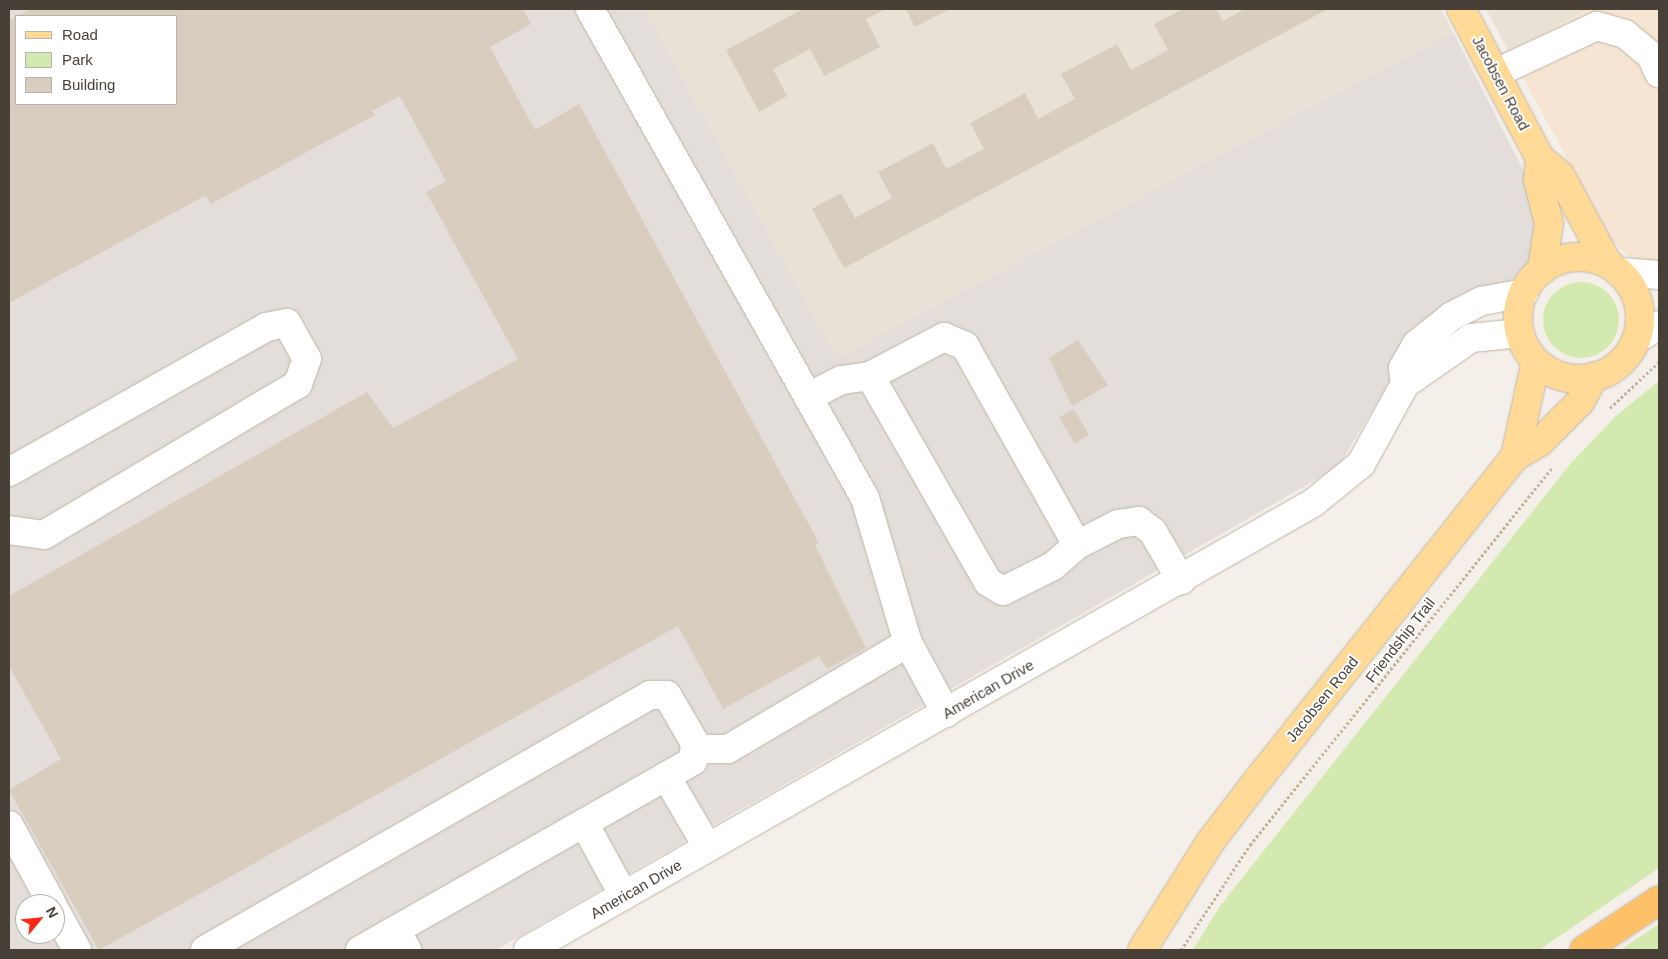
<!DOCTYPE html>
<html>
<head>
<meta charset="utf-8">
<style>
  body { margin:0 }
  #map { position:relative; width:1668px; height:959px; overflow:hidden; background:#f4efe8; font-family:Arial,sans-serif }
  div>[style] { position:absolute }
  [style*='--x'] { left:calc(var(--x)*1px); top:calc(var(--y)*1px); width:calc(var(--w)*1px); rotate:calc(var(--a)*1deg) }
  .residential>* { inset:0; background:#e8e1d6 }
  .commercial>* { inset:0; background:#f6e5d3 }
  .industrial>* { inset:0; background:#e3ded9 }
  .green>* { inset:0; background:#d3e9b0 }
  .round { border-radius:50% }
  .building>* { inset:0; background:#d9cdc0; transform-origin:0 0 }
  .path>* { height:3px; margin-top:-1.5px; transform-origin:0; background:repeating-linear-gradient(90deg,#c2b19b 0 2.5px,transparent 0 5px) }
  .roads { filter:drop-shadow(0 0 1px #c0b6aa) drop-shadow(0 0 1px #c0b6aa) }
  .minor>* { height:28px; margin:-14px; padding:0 14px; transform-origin:14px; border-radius:14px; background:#fff }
  .major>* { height:28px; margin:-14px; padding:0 14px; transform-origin:14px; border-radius:14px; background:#ffd996 }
  .major>.ring { margin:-14px; padding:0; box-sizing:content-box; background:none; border:28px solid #ffd996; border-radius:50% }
  .highway>* { height:28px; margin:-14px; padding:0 14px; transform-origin:14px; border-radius:14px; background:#ffc168 }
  span { translate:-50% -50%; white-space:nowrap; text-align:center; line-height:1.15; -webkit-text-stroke:4px #fff; paint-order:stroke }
  .street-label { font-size:15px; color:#483f36 }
  .frame { position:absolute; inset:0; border:10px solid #483f36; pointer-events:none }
  .legend { position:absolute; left:15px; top:15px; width:162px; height:90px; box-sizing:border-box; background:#fff; border:1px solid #b6b2af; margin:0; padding:6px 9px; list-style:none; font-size:15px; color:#483f36 }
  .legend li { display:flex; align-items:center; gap:10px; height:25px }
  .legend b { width:25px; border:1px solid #b6b2af }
  .north { position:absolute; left:15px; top:894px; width:50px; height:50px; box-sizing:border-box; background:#fff; border:1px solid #b6b2af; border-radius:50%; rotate:62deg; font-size:14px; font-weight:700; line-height:20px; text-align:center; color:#483f36 }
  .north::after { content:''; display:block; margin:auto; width:18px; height:22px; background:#fd2715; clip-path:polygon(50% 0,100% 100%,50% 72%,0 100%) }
</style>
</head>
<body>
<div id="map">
  <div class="residential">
    <div style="clip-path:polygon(644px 9px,1441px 9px,1453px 32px,837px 358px)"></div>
    <div style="clip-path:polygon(1486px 9px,1589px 9px,1509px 52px)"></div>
  </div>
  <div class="commercial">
    <div style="clip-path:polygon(1589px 9px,1659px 9px,1659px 264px,1630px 257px,1614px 244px,1509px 52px)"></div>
  </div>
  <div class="industrial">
    <div style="clip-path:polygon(evenodd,9px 9px,644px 9px,837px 358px,1453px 32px,1535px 193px,1540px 211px,1531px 260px,1523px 274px,1426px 322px,1338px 467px,496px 950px,9px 950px,9px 9px,16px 16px,176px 16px,176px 104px,16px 104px,16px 16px,9px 9px,25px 904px,55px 904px,55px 934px,25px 934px,25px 904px)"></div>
  </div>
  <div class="green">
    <div class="round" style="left:1543px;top:282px;width:76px;height:76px"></div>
    <div style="clip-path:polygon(1659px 381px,1659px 868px,1539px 950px,1193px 950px,1220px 906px,1571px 463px,1616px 416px)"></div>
    <div style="clip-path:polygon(1659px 924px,1659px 950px,1623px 950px,1623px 948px)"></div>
  </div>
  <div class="building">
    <div style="clip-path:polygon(31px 9px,523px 9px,531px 24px,490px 47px,535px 130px,579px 104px,819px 543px,815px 545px,866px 648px,827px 669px,819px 656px,723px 709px,678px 626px,99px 950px,9px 790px,61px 759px,9px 666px,9px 596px,367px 392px,393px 428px,518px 359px,426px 192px,446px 181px,400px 96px,372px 111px,375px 115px,211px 204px,206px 195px,9px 303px,9px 21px,16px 17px,16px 104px,176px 104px,176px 16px,17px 16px)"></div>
    <div style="clip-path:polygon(803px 9px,886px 9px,866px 19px,880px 47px,824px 76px,810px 49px,773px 69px,787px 96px,759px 112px,726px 50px)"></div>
    <div style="clip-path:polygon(906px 9px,950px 9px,915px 27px)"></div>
    <div style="clip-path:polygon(1183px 9px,1216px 9px,1223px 21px,1245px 9px,1328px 9px,844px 268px,812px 209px,841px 193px,855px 218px,892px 198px,878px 172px,933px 143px,946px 169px,984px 149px,970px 123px,1025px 93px,1038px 119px,1075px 99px,1061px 74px,1117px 44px,1131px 70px,1168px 50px,1154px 24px)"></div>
    <div style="clip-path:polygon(1078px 340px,1108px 385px,1072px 406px,1049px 358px)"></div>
    <div style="left:1074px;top:409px;width:30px;height:17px;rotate:60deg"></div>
  </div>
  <div class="path">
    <div style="--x:1610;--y:408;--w:67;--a:-43.2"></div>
    <div style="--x:1181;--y:950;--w:126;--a:-56.7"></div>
    <div style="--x:1250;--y:845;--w:483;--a:-51.3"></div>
  </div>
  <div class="roads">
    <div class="minor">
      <div style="--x:590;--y:9;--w:561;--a:60.65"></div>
      <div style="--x:865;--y:498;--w:151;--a:73.5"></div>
      <div style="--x:1496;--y:73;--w:111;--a:-25"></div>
      <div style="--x:1597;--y:26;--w:29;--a:16"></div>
      <div style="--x:1625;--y:34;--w:34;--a:40"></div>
      <div style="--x:1651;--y:56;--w:19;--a:65"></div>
      <div style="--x:1619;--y:272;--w:40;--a:4.3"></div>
      <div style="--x:1637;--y:339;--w:26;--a:-32"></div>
      <div style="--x:870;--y:376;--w:237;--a:60.2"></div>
      <div style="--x:988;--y:582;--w:17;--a:31"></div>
      <div style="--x:1003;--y:591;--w:56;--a:-26.6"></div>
      <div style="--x:1053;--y:566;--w:32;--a:-41"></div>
      <div style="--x:1405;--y:384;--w:16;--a:-97"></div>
      <div style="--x:1403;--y:368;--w:28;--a:-60"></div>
      <div style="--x:1417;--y:344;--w:45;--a:-38.7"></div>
      <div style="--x:1452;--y:316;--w:34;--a:-27"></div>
      <div style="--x:1482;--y:301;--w:43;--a:-10.8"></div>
      <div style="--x:808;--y:397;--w:38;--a:-27"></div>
      <div style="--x:842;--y:380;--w:28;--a:-8"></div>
      <div style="--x:870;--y:376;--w:84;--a:-27.8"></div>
      <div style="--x:944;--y:337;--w:23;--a:23"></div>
      <div style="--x:965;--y:346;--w:228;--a:60.6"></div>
      <div style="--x:1077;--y:545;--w:46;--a:-27.1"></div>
      <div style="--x:1118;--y:524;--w:21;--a:-8"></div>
      <div style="--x:1139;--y:521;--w:18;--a:38"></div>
      <div style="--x:1153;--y:532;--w:56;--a:59.7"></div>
      <div style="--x:9;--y:472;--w:295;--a:-29.4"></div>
      <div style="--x:266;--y:327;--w:21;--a:-11"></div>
      <div style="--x:287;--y:323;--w:41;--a:60.9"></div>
      <div style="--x:307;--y:359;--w:27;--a:110"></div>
      <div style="--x:298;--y:384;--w:295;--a:149.3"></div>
      <div style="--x:44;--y:535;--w:35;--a:-172"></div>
      <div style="--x:695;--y:749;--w:33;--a:0"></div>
      <div style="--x:728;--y:749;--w:209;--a:-30.5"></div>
      <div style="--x:908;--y:643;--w:80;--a:61.5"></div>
      <div style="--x:666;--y:776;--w:83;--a:59.7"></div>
      <div style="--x:584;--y:823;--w:83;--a:61.3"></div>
      <div style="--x:9;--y:825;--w:90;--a:61.4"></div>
      <div style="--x:55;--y:910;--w:46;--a:61.2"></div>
      <div style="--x:396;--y:930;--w:23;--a:61"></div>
      <div style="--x:205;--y:950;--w:513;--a:-29.81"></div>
      <div style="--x:650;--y:695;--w:17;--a:0"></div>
      <div style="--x:667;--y:695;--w:56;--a:59.7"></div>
      <div style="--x:695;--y:743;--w:18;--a:96"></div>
      <div style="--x:693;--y:761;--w:383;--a:150.4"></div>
      <div style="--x:528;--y:950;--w:903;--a:-29.66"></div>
      <div style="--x:1313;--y:503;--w:62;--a:-39.1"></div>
      <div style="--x:1361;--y:464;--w:91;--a:-61.2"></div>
      <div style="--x:1405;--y:384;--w:80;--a:-34.9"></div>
      <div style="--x:1471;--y:338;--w:49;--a:-5.8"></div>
    </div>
    <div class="major">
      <div style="--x:1461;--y:9;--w:169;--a:62.1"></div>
      <div style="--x:1540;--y:158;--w:26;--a:40"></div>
      <div style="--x:1560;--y:175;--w:101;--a:61.7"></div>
      <div style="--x:1540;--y:158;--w:22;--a:95"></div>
      <div style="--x:1538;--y:180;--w:44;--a:75.7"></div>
      <div style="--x:1549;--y:223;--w:48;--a:98.5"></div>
      <div class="ring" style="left:1518px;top:257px;width:94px;height:94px"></div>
      <div style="--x:1515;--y:457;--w:98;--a:-77.7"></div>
      <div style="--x:1142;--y:950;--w:129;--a:-57.7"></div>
      <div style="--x:1211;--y:841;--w:76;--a:-52.5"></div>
      <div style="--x:1257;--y:781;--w:414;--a:-51.5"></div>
      <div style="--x:1515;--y:457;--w:29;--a:-31"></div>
      <div style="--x:1540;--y:442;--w:57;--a:-45"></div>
      <div style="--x:1580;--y:402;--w:29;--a:-61"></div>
    </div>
    <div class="highway">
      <div style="--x:1584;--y:950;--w:90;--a:-33.7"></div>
    </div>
  </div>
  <div class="street-label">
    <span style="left:1501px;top:83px;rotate:62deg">Jacobsen Road</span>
    <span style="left:1400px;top:640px;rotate:-52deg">Friendship Trail</span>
    <span style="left:988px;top:689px;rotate:-30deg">American Drive</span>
    <span style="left:1322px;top:699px;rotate:-51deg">Jacobsen Road</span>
    <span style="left:636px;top:889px;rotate:-30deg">American Drive</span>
  </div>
  <div class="frame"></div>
  <ul class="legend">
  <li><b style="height:6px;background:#ffd996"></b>Road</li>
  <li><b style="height:14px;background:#d3e9b0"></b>Park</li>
  <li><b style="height:14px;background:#d9cdc0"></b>Building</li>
  </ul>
  <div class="north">N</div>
</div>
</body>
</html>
